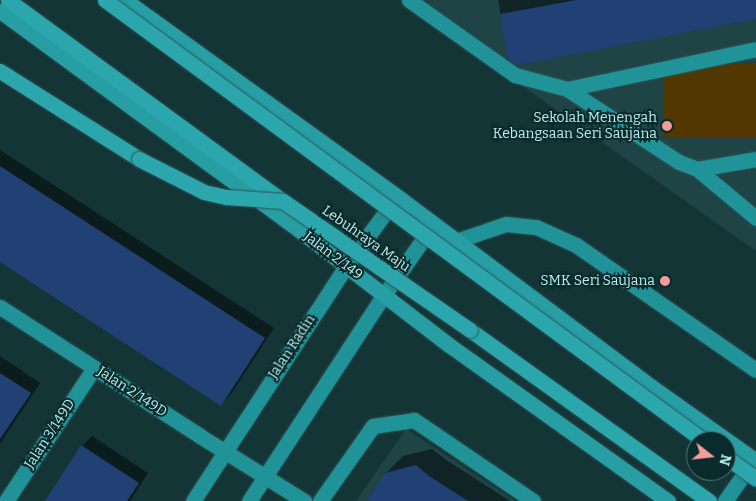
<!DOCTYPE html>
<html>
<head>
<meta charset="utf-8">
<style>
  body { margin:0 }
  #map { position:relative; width:756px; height:501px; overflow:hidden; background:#143536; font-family:Bitter,serif }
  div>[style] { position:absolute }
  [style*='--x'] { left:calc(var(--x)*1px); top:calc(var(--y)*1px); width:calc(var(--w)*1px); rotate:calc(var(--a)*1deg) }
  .built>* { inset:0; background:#1f4446 }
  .green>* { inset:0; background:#523700; transform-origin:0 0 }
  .shadow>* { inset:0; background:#0007 }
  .building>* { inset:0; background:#214174 }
  .roads { filter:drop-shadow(0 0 1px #315254) drop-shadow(0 0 1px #315254) }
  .minor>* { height:15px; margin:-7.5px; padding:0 7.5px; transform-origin:7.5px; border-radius:7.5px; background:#209398 }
  .major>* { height:15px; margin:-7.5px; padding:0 7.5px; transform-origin:7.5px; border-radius:7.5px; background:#269ea4 }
  .highway>* { height:15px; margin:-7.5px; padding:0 7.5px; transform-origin:7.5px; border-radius:7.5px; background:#2aa6ac }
  .bridges { filter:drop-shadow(0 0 1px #315254) drop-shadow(0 0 1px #315254) }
  .highway-bridge>* { height:15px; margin:-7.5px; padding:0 7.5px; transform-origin:7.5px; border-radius:7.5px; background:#2aa6ac }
  .dots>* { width:14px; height:14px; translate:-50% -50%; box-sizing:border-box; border:2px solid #092b2c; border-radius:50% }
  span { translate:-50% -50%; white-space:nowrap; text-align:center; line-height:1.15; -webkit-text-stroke:4px #092b2c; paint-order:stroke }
  .poi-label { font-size:14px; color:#bdeced }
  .right { translate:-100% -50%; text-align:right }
  .street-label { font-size:14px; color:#bdeced }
  .north { position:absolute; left:686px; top:431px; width:50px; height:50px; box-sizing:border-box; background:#092b2c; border:1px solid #517879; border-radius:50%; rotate:106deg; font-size:14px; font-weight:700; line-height:20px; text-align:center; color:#bdeced }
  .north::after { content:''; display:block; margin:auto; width:18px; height:22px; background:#f59b9c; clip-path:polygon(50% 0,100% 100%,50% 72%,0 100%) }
</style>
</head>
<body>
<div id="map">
  <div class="built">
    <div style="clip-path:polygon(401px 0,756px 0,756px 251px)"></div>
    <div style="clip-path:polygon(406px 429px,516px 501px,356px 501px)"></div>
  </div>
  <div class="green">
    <div style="left:756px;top:64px;width:74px;height:92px;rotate:90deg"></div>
  </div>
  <div class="shadow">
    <div style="clip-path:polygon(498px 0,756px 0,756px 18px,509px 58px)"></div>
    <div style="clip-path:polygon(0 150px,274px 328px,231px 394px,221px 404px,0 260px)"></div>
    <div style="clip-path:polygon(0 356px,40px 383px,0 444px)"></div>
    <div style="clip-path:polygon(92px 436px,148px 473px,130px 501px,46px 501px,82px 446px)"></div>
    <div style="clip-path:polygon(432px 449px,445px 459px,510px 501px,368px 501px,386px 473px,403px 456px)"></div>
  </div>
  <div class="building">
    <div style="clip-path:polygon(576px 0,756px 0,756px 19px,517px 65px,508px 59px,500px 14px)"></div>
    <div style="clip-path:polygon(0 166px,265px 338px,221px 406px,0 262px)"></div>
    <div style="clip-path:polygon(0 373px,31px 393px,0 439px)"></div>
    <div style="clip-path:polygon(81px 445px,139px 483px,127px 501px,45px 501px)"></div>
    <div style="clip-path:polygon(416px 465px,429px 476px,468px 501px,367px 501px,385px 473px)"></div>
  </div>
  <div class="roads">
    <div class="minor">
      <div style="--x:409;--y:0;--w:130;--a:35.3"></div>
      <div style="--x:515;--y:75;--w:54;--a:15.1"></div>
      <div style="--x:567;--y:89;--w:134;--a:33.1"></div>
      <div style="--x:679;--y:162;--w:19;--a:21"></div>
      <div style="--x:697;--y:169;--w:60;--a:-9.6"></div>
      <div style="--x:567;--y:89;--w:193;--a:-11.9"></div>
      <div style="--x:697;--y:169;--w:77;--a:39.7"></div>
      <div style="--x:456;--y:241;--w:53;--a:-18.8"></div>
      <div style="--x:506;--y:224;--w:30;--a:6"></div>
      <div style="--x:536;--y:227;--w:44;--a:24.2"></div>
      <div style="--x:576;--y:245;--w:219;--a:34.8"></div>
      <div style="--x:0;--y:307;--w:238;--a:32.8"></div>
      <div style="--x:200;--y:436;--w:123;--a:32"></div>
      <div style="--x:6;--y:501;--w:159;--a:-56.5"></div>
      <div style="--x:193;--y:501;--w:280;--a:-56.9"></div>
      <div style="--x:346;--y:266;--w:84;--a:-53.7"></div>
      <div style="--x:249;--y:501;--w:246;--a:-56.8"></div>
      <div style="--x:384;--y:295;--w:85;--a:-55"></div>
      <div style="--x:320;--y:501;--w:92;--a:-54.8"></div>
      <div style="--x:373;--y:426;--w:41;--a:-8.3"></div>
      <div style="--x:414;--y:420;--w:144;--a:34.2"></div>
      <div style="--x:725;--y:501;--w:49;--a:-55"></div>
    </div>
    <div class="major">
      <div style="--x:125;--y:0;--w:342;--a:35.8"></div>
      <div style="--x:402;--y:200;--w:312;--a:36.8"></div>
      <div style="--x:652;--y:387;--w:128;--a:35.4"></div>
      <div style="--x:0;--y:11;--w:371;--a:36.2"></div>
      <div style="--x:299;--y:230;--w:189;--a:37.5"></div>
      <div style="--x:449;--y:345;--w:269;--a:35.5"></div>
    </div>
    <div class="highway">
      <div style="--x:8;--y:0;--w:341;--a:36.2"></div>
      <div style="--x:0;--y:71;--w:165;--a:32.3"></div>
      <div style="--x:470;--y:330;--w:294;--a:35.6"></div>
    </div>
  </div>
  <div class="bridges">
    <div class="highway-bridge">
      <div style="--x:105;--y:0;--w:744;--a:36.36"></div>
      <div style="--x:139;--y:159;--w:73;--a:26.9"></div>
      <div style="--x:204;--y:192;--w:23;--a:13"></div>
      <div style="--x:226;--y:197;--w:57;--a:4"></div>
      <div style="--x:283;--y:201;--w:227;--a:34.6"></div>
      <div style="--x:726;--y:457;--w:37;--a:36"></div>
    </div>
  </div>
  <div class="dots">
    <div style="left:667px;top:126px;background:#f59b9c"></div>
    <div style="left:665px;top:281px;background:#f59b9c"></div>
  </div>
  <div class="poi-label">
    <span class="right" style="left:657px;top:126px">Sekolah Menengah<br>Kebangsaan Seri Saujana</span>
    <span class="right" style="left:655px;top:281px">SMK Seri Saujana</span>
  </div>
  <div class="street-label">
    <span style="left:366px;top:239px;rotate:35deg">Lebuhraya Maju</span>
    <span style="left:333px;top:256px;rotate:37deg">Jalan 2/149</span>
    <span style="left:292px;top:347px;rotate:-57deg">Jalan Radin</span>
    <span style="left:132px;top:392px;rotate:33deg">Jalan 2/149D</span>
    <span style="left:50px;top:434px;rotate:-57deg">Jalan 3/149D</span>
  </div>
  <div class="north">N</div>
</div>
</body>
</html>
